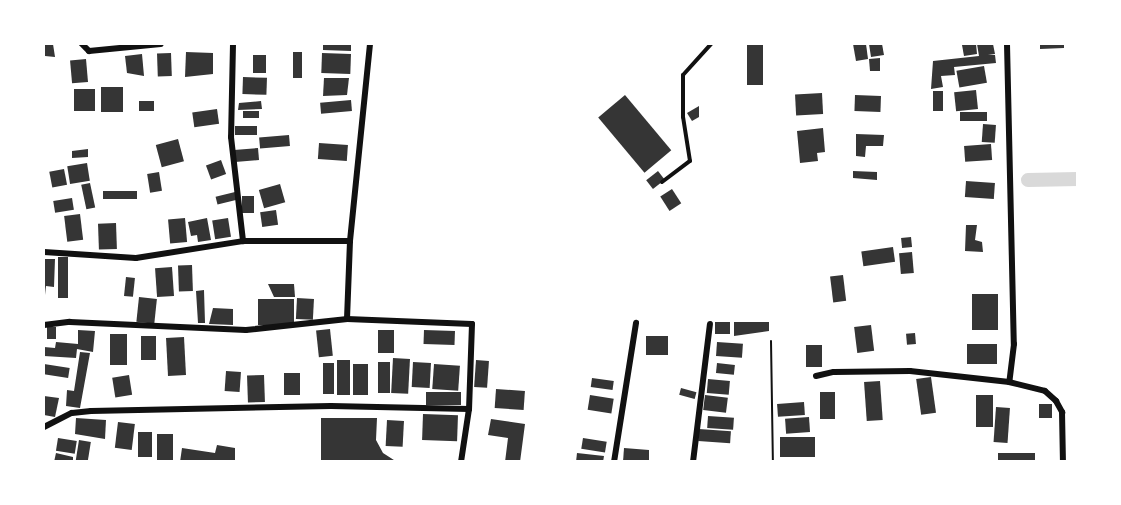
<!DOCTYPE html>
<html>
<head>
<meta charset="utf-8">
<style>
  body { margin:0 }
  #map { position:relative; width:1121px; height:505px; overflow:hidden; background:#fff; font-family:"Sofia Sans Condensed",sans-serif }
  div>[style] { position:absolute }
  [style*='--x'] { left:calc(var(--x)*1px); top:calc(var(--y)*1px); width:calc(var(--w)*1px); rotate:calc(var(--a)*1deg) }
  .canal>* { height:14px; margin:-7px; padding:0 7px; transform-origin:7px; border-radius:7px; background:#d9d9d9 }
  .building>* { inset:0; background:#353535; transform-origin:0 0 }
  .path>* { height:2px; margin:-1px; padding:0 1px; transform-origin:1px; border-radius:1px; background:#111 }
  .service>* { height:4px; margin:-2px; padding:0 2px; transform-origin:2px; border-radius:2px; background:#111 }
  .minor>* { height:6px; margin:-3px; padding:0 3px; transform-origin:3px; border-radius:3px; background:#111 }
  span { translate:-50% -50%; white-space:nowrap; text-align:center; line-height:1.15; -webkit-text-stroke:6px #fff; paint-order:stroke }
  .frame { position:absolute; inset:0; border:45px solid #fff; pointer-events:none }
</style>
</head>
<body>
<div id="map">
  <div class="canal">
    <div style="--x:1028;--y:180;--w:50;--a:-1.1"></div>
  </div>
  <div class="building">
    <div style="clip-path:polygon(44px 44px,53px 44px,55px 57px,45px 56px)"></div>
    <div style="clip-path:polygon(323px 44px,351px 44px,351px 51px,323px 50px)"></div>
    <div style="left:747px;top:44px;width:16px;height:41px"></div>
    <div style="clip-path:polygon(853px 44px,866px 44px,868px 59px,856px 61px)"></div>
    <div style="clip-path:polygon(869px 44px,882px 44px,884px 55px,871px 57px)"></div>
    <div style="clip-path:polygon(976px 44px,977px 54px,964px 56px,962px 45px)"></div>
    <div style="clip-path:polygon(977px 44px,993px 44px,995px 54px,988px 55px,995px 55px,996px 63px,954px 67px,955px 75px,941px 76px,943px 87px,931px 89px,933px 61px,979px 56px)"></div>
    <div style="clip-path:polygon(1040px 44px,1064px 44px,1064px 48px,1040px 49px)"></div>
    <div style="clip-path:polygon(186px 52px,213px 53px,213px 74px,185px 77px)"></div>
    <div style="left:293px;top:52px;width:9px;height:26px"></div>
    <div style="left:171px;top:53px;width:23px;height:14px;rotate:88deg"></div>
    <div style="left:322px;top:53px;width:29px;height:20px;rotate:2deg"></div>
    <div style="clip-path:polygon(142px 54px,144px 76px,127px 73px,125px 56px)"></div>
    <div style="left:253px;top:55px;width:13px;height:18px"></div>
    <div style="clip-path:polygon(880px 58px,880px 71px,870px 71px,869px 59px)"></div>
    <div style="left:86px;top:59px;width:23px;height:16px;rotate:85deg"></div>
    <div style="left:984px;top:66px;width:17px;height:28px;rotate:80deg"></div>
    <div style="left:243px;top:77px;width:24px;height:17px;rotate:2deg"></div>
    <div style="clip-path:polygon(324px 78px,349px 78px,347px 95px,323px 96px)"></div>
    <div style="left:101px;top:87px;width:22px;height:25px"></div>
    <div style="left:74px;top:89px;width:21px;height:22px"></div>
    <div style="left:976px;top:90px;width:19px;height:22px;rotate:84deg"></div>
    <div style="left:933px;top:91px;width:10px;height:20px"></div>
    <div style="left:822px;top:93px;width:21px;height:27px;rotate:87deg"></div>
    <div style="left:625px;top:95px;width:72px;height:35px;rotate:50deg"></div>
    <div style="left:855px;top:95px;width:26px;height:16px;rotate:2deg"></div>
    <div style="left:351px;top:100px;width:11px;height:31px;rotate:85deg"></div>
    <div style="left:139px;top:101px;width:15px;height:10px"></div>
    <div style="clip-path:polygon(261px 101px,262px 109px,238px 110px,239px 103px)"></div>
    <div style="clip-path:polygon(699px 106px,699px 117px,692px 121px,687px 113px)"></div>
    <div style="left:217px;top:109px;width:15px;height:25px;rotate:82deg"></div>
    <div style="left:243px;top:111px;width:16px;height:7px"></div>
    <div style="left:960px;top:112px;width:27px;height:9px"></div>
    <div style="left:983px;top:124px;width:13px;height:18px;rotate:4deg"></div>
    <div style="left:235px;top:126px;width:22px;height:9px"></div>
    <div style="clip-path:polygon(823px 128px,825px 152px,817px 153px,818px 161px,800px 163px,797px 131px)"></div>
    <div style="clip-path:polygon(856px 134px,884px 135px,883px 146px,866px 146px,865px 157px,856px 156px)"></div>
    <div style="left:289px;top:135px;width:11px;height:30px;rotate:85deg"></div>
    <div style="left:178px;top:139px;width:23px;height:23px;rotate:75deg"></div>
    <div style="left:319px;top:143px;width:29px;height:16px;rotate:4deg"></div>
    <div style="left:991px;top:144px;width:16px;height:27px;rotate:86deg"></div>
    <div style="left:258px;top:148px;width:12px;height:24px;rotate:85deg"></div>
    <div style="clip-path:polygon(88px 149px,88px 157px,72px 158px,72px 151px)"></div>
    <div style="left:221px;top:160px;width:15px;height:16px;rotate:70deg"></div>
    <div style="left:87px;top:163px;width:18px;height:20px;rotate:81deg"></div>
    <div style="left:64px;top:169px;width:16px;height:15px;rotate:79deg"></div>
    <div style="left:658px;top:171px;width:11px;height:15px;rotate:52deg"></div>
    <div style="clip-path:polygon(853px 171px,877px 172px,877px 180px,853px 178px)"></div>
    <div style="left:159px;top:172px;width:19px;height:12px;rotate:81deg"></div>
    <div style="left:966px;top:181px;width:29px;height:16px;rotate:4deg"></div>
    <div style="left:90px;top:183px;width:25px;height:9px;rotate:78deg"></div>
    <div style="left:280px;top:184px;width:19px;height:22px;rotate:74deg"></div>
    <div style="left:672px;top:189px;width:17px;height:14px;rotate:57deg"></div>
    <div style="left:137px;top:191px;width:8px;height:34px;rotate:90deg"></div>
    <div style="left:235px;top:192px;width:8px;height:20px;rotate:76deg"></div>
    <div style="left:242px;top:196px;width:12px;height:17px"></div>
    <div style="left:72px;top:198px;width:12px;height:19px;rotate:81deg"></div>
    <div style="left:276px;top:210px;width:15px;height:16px;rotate:82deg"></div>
    <div style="left:80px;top:214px;width:26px;height:16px;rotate:83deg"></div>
    <div style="left:185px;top:218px;width:24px;height:17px;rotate:85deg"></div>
    <div style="clip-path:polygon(207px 218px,211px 240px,198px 242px,197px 235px,191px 236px,188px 222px)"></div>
    <div style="left:228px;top:218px;width:19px;height:16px;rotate:81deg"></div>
    <div style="left:116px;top:223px;width:26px;height:18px;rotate:88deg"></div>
    <div style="clip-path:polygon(966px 225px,977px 225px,975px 240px,982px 242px,983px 252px,965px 251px)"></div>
    <div style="left:911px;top:237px;width:10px;height:10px;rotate:84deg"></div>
    <div style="left:893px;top:247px;width:15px;height:32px;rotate:82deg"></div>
    <div style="left:912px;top:252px;width:21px;height:13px;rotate:85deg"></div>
    <div style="left:58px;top:257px;width:10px;height:41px"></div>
    <div style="clip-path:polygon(44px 259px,55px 259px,54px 287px,46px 286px,45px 295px)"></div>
    <div style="left:192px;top:265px;width:26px;height:14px;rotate:88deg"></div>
    <div style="left:172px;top:267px;width:29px;height:17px;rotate:86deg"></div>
    <div style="left:843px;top:275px;width:26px;height:13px;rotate:83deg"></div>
    <div style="left:126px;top:277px;width:9px;height:19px;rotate:6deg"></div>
    <div style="clip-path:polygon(268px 284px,294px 284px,295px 297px,274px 297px)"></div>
    <div style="clip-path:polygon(204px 290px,205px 323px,198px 323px,196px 291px)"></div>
    <div style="left:972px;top:294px;width:26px;height:36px"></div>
    <div style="left:139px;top:297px;width:18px;height:25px;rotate:6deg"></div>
    <div style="left:297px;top:298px;width:17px;height:21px;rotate:3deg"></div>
    <div style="left:258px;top:299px;width:36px;height:26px"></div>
    <div style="clip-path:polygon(213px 308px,233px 309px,233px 325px,209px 324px)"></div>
    <div style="left:715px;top:322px;width:15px;height:12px"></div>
    <div style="clip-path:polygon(734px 322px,769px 322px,769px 331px,734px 336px)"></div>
    <div style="left:871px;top:325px;width:26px;height:17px;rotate:83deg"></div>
    <div style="left:47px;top:327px;width:9px;height:12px"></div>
    <div style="left:330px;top:329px;width:27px;height:14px;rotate:84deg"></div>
    <div style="clip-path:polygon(78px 330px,95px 331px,93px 352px,77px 349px,76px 358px,44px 356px,44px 347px,55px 348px,56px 342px,78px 344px)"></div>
    <div style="left:378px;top:330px;width:16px;height:23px"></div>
    <div style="left:424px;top:330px;width:31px;height:14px;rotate:2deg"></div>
    <div style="left:915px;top:333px;width:11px;height:9px;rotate:85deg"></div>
    <div style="left:110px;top:334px;width:17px;height:31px"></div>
    <div style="left:141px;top:336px;width:15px;height:24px"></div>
    <div style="left:668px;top:336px;width:19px;height:22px;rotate:90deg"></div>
    <div style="left:184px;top:337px;width:38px;height:18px;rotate:87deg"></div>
    <div style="left:717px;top:342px;width:26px;height:14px;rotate:4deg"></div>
    <div style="left:967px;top:344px;width:30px;height:20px"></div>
    <div style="left:806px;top:345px;width:16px;height:22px"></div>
    <div style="clip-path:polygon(80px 352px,90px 353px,80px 408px,66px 406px,67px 390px,74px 391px)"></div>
    <div style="left:393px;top:358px;width:17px;height:35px;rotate:3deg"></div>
    <div style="left:337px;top:360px;width:13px;height:35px"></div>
    <div style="left:476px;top:360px;width:13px;height:27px;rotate:4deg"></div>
    <div style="left:378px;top:362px;width:12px;height:31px"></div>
    <div style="left:413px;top:362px;width:18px;height:25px;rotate:3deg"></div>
    <div style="left:323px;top:363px;width:11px;height:31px"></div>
    <div style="left:717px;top:363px;width:18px;height:10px;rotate:6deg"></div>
    <div style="left:44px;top:364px;width:26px;height:10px;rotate:9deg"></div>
    <div style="left:353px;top:364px;width:15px;height:31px"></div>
    <div style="left:434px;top:364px;width:26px;height:25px;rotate:4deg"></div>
    <div style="left:226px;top:371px;width:15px;height:20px;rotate:4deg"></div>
    <div style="left:284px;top:373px;width:16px;height:22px"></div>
    <div style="left:129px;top:375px;width:20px;height:17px;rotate:81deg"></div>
    <div style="left:264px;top:375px;width:27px;height:17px;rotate:88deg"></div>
    <div style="left:931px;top:377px;width:36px;height:15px;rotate:82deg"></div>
    <div style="left:592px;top:378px;width:22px;height:9px;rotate:8deg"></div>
    <div style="left:708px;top:379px;width:22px;height:14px;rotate:5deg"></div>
    <div style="left:880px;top:381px;width:39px;height:16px;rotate:86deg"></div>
    <div style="left:681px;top:388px;width:16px;height:7px;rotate:15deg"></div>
    <div style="left:496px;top:389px;width:29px;height:19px;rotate:4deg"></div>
    <div style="left:426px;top:392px;width:35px;height:13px"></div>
    <div style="left:820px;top:392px;width:15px;height:27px"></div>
    <div style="left:590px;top:395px;width:24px;height:15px;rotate:9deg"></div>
    <div style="left:705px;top:395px;width:23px;height:15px;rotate:7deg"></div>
    <div style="left:976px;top:395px;width:17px;height:32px"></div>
    <div style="clip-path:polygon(44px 396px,59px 398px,55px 417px,44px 415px)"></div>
    <div style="left:804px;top:402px;width:13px;height:27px;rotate:86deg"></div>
    <div style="left:1052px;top:404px;width:14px;height:13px;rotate:90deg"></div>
    <div style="left:996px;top:407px;width:14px;height:35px;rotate:4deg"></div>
    <div style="left:423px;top:414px;width:35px;height:26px;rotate:2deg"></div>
    <div style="left:708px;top:416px;width:26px;height:12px;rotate:4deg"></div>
    <div style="left:809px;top:417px;width:15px;height:24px;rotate:86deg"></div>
    <div style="clip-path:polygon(76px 418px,106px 420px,105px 439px,75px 434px)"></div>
    <div style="clip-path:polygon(321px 418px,377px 418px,376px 440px,383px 453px,397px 462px,321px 461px)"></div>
    <div style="clip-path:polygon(491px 419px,525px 424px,520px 462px,505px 462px,508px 438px,488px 435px)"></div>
    <div style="left:387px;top:420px;width:17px;height:26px;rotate:3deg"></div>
    <div style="left:118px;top:422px;width:17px;height:26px;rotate:7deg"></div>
    <div style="left:699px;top:429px;width:32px;height:12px;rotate:4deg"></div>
    <div style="left:138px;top:432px;width:14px;height:25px"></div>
    <div style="left:157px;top:434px;width:16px;height:28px"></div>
    <div style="left:815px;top:437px;width:20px;height:35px;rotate:90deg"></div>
    <div style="left:58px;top:438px;width:19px;height:13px;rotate:9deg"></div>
    <div style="left:583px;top:438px;width:24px;height:11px;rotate:9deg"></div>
    <div style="left:79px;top:440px;width:12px;height:21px;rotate:9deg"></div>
    <div style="clip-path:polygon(217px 445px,235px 448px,235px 462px,180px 462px,182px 448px,215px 453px)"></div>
    <div style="clip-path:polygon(624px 448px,649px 450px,649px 462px,623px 462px)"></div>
    <div style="clip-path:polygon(56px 453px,73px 457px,73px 462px,54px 462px)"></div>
    <div style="clip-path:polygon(577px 453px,604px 456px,603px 462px,576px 462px)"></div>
    <div style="left:998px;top:453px;width:37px;height:9px"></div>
  </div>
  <div class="path">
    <div style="--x:771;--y:341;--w:121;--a:89.1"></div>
  </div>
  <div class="service">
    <div style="--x:662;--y:182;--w:35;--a:-37"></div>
    <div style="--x:690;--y:161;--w:45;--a:-99"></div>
    <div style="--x:683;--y:117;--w:42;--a:-90"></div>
    <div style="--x:683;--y:75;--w:42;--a:-47.9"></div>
  </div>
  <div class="minor">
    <div style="--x:82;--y:44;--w:10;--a:45"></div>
    <div style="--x:89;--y:51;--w:72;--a:-5.6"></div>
    <div style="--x:233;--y:44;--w:93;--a:91.2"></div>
    <div style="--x:231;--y:137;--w:105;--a:83.4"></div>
    <div style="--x:370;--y:44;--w:198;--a:95.8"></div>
    <div style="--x:350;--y:241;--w:78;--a:92.2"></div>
    <div style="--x:347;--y:319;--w:125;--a:2.3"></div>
    <div style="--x:472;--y:324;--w:85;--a:92"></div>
    <div style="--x:469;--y:409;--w:54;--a:98.6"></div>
    <div style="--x:1007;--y:44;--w:300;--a:88.7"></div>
    <div style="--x:1014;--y:344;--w:38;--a:97"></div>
    <div style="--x:1009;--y:382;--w:37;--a:14"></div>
    <div style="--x:1045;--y:391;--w:15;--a:42"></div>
    <div style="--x:1056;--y:401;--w:13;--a:61"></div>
    <div style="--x:1062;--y:412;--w:50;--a:88.9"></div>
    <div style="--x:44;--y:252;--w:92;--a:3.7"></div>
    <div style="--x:136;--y:258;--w:108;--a:-9"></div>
    <div style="--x:243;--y:241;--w:107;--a:0"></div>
    <div style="--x:44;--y:325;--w:26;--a:-7"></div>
    <div style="--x:70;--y:322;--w:176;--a:2.6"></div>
    <div style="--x:246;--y:330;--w:102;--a:-6.2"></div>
    <div style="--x:816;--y:376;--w:18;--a:-13"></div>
    <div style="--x:834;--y:372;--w:76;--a:-0.8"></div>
    <div style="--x:910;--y:371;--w:100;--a:6.3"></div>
    <div style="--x:44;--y:427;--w:31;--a:-27"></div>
    <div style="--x:72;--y:413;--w:19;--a:-6"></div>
    <div style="--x:91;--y:411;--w:240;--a:-1.2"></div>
    <div style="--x:331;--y:406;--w:138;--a:1.2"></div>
    <div style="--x:614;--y:462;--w:141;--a:-81"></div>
    <div style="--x:693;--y:462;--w:139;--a:-83"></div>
  </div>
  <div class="frame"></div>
</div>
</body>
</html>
